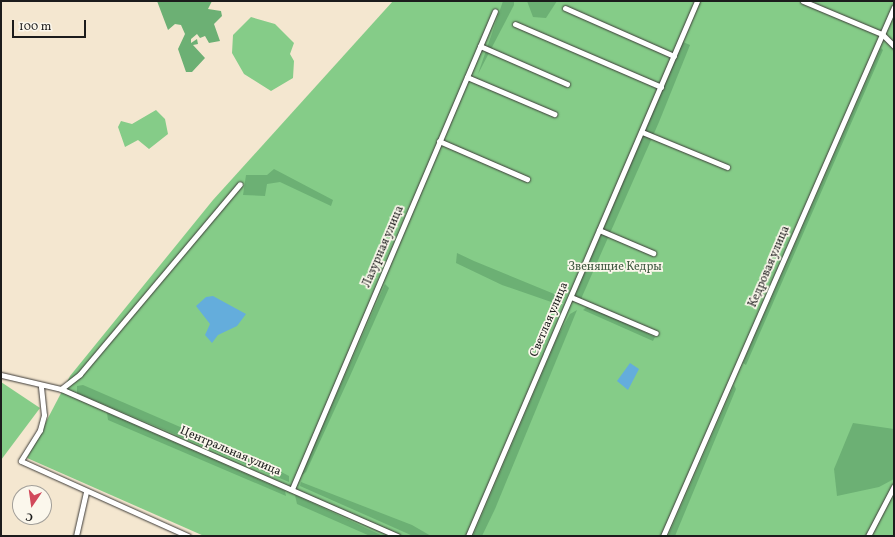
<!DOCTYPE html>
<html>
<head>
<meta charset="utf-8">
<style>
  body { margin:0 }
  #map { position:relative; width:895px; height:537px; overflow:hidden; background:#f4e7d0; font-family:Vollkorn,serif }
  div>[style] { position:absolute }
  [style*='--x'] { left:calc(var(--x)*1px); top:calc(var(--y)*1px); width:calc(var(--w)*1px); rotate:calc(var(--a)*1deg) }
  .green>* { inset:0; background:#85cc88 }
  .forest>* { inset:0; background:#6cb074 }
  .water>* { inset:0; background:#64addc }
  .roads { filter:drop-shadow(0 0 1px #3c3a37) drop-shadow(0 0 1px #3c3a37) }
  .street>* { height:5px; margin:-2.5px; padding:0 2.5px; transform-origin:2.5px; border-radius:2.5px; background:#fff }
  span { translate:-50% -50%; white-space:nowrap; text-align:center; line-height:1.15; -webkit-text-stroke:3.5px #fbf7ec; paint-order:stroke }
  .street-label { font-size:12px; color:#1c1c1c }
  .park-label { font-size:12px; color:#415a42 }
  .frame { position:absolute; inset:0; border:2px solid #1c1c1c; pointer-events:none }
  .north { position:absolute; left:12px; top:485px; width:40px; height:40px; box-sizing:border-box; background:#fbf7ec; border:1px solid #a29f99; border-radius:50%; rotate:193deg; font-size:11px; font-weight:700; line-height:16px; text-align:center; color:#1c1c1c }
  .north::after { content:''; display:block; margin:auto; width:14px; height:18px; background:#d1495b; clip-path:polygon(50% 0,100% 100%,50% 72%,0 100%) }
  .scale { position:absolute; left:12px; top:20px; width:74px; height:18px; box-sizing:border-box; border:2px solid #1c1c1c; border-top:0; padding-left:5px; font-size:12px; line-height:14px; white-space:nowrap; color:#1c1c1c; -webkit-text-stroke:3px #fbf7ec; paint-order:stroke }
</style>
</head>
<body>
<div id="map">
  <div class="green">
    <div style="clip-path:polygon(393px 1px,894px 1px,894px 536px,204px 536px,27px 458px,70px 376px,213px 200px)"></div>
    <div style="clip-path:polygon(251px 17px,275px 24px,294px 43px,290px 54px,294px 61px,293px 78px,271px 91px,244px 74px,232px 53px,233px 35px)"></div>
    <div style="clip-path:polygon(156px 110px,165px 119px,168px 134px,149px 149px,138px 140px,125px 147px,118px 127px,121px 121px,132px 124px)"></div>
    <div style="clip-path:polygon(1px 382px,40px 408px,1px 460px)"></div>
  </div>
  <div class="forest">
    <div style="clip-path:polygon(157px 1px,212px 1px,208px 9px,221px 11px,222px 16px,214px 24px,220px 41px,209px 43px,205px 36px,200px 38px,197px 34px,191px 39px,191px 43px,197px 39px,198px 44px,193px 45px,205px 58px,192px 72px,186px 72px,178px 49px,185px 34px,181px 25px,175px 24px,168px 30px)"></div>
    <div style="clip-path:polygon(503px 1px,514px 1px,514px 5px,478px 74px)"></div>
    <div style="clip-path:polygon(527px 1px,557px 1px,546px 18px,533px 17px)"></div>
    <div style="clip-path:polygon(683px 42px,690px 45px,659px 122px,581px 299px,575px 296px)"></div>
    <div style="clip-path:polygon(881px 48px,883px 50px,746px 365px,743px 363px)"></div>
    <div style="clip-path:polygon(274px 169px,333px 200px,331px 206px,280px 182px,267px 184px,265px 196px,243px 195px,246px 175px,267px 175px)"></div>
    <div style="clip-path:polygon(457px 253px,474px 261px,564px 298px,557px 304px,502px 285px,456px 263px)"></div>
    <div style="clip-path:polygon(385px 284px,389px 288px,350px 376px,306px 472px,301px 476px)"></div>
    <div style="clip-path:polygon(588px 306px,655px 337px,653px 341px,583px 310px)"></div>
    <div style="clip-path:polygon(577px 310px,495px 509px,482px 536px,473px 536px,558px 336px,570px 314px)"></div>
    <div style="clip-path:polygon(83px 385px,268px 465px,289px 476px,289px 482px,77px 393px,77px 386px)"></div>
    <div style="clip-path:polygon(734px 385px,736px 389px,675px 536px,668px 536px)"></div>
    <div style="clip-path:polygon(107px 413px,285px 491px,286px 496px,108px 420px)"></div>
    <div style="clip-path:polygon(853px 423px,894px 429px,894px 479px,879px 487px,837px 496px,834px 469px)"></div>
    <div style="clip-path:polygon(301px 482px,412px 525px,431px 536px,413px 536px,300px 486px)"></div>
    <div style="clip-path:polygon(295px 495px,383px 536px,370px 536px,297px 504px)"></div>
  </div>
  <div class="water">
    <div style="clip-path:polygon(213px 296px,246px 314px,237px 326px,218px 335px,212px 343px,205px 335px,210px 324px,196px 306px,206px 297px)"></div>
    <div style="clip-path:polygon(630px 363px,639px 369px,628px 390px,617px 381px)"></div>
  </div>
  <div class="roads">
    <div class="street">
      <div style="--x:803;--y:1;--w:86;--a:22.7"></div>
      <div style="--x:882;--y:34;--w:17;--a:45"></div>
      <div style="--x:565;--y:8;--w:119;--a:23.8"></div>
      <div style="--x:515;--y:24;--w:159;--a:23.3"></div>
      <div style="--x:480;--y:46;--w:95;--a:23.6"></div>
      <div style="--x:467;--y:77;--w:95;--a:23"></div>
      <div style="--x:642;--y:132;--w:92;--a:22.4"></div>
      <div style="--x:439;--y:141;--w:96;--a:23.4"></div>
      <div style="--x:599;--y:230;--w:59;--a:23.1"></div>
      <div style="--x:571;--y:297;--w:92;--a:23"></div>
      <div style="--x:1;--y:375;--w:62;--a:13.1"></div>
      <div style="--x:61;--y:389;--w:367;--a:23.6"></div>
      <div style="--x:41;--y:387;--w:28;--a:84"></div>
      <div style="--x:44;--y:415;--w:16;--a:105"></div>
      <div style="--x:40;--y:430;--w:36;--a:122"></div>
      <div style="--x:21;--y:461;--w:183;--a:24.2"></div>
      <div style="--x:61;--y:389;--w:24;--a:-38"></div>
      <div style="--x:80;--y:374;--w:248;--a:-49.9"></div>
      <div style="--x:292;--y:489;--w:519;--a:-66.99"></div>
      <div style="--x:76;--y:536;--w:45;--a:-77.2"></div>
      <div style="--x:468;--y:536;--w:582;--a:-66.83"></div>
      <div style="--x:663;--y:536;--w:577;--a:-66.41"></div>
      <div style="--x:868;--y:536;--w:56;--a:-62.5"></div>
    </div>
  </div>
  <div class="street-label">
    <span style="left:384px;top:247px;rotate:-67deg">Лазурная улица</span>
    <span style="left:770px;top:267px;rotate:-67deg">Кедровая улица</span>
    <span style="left:550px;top:320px;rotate:-67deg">Светлая улица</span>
    <span style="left:230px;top:452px;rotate:23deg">Центральная улица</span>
  </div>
  <div class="park-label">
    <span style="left:615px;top:268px">Звенящие Кедры</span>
  </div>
  <div class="frame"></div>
  <div class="north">С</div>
  <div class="scale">100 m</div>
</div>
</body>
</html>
